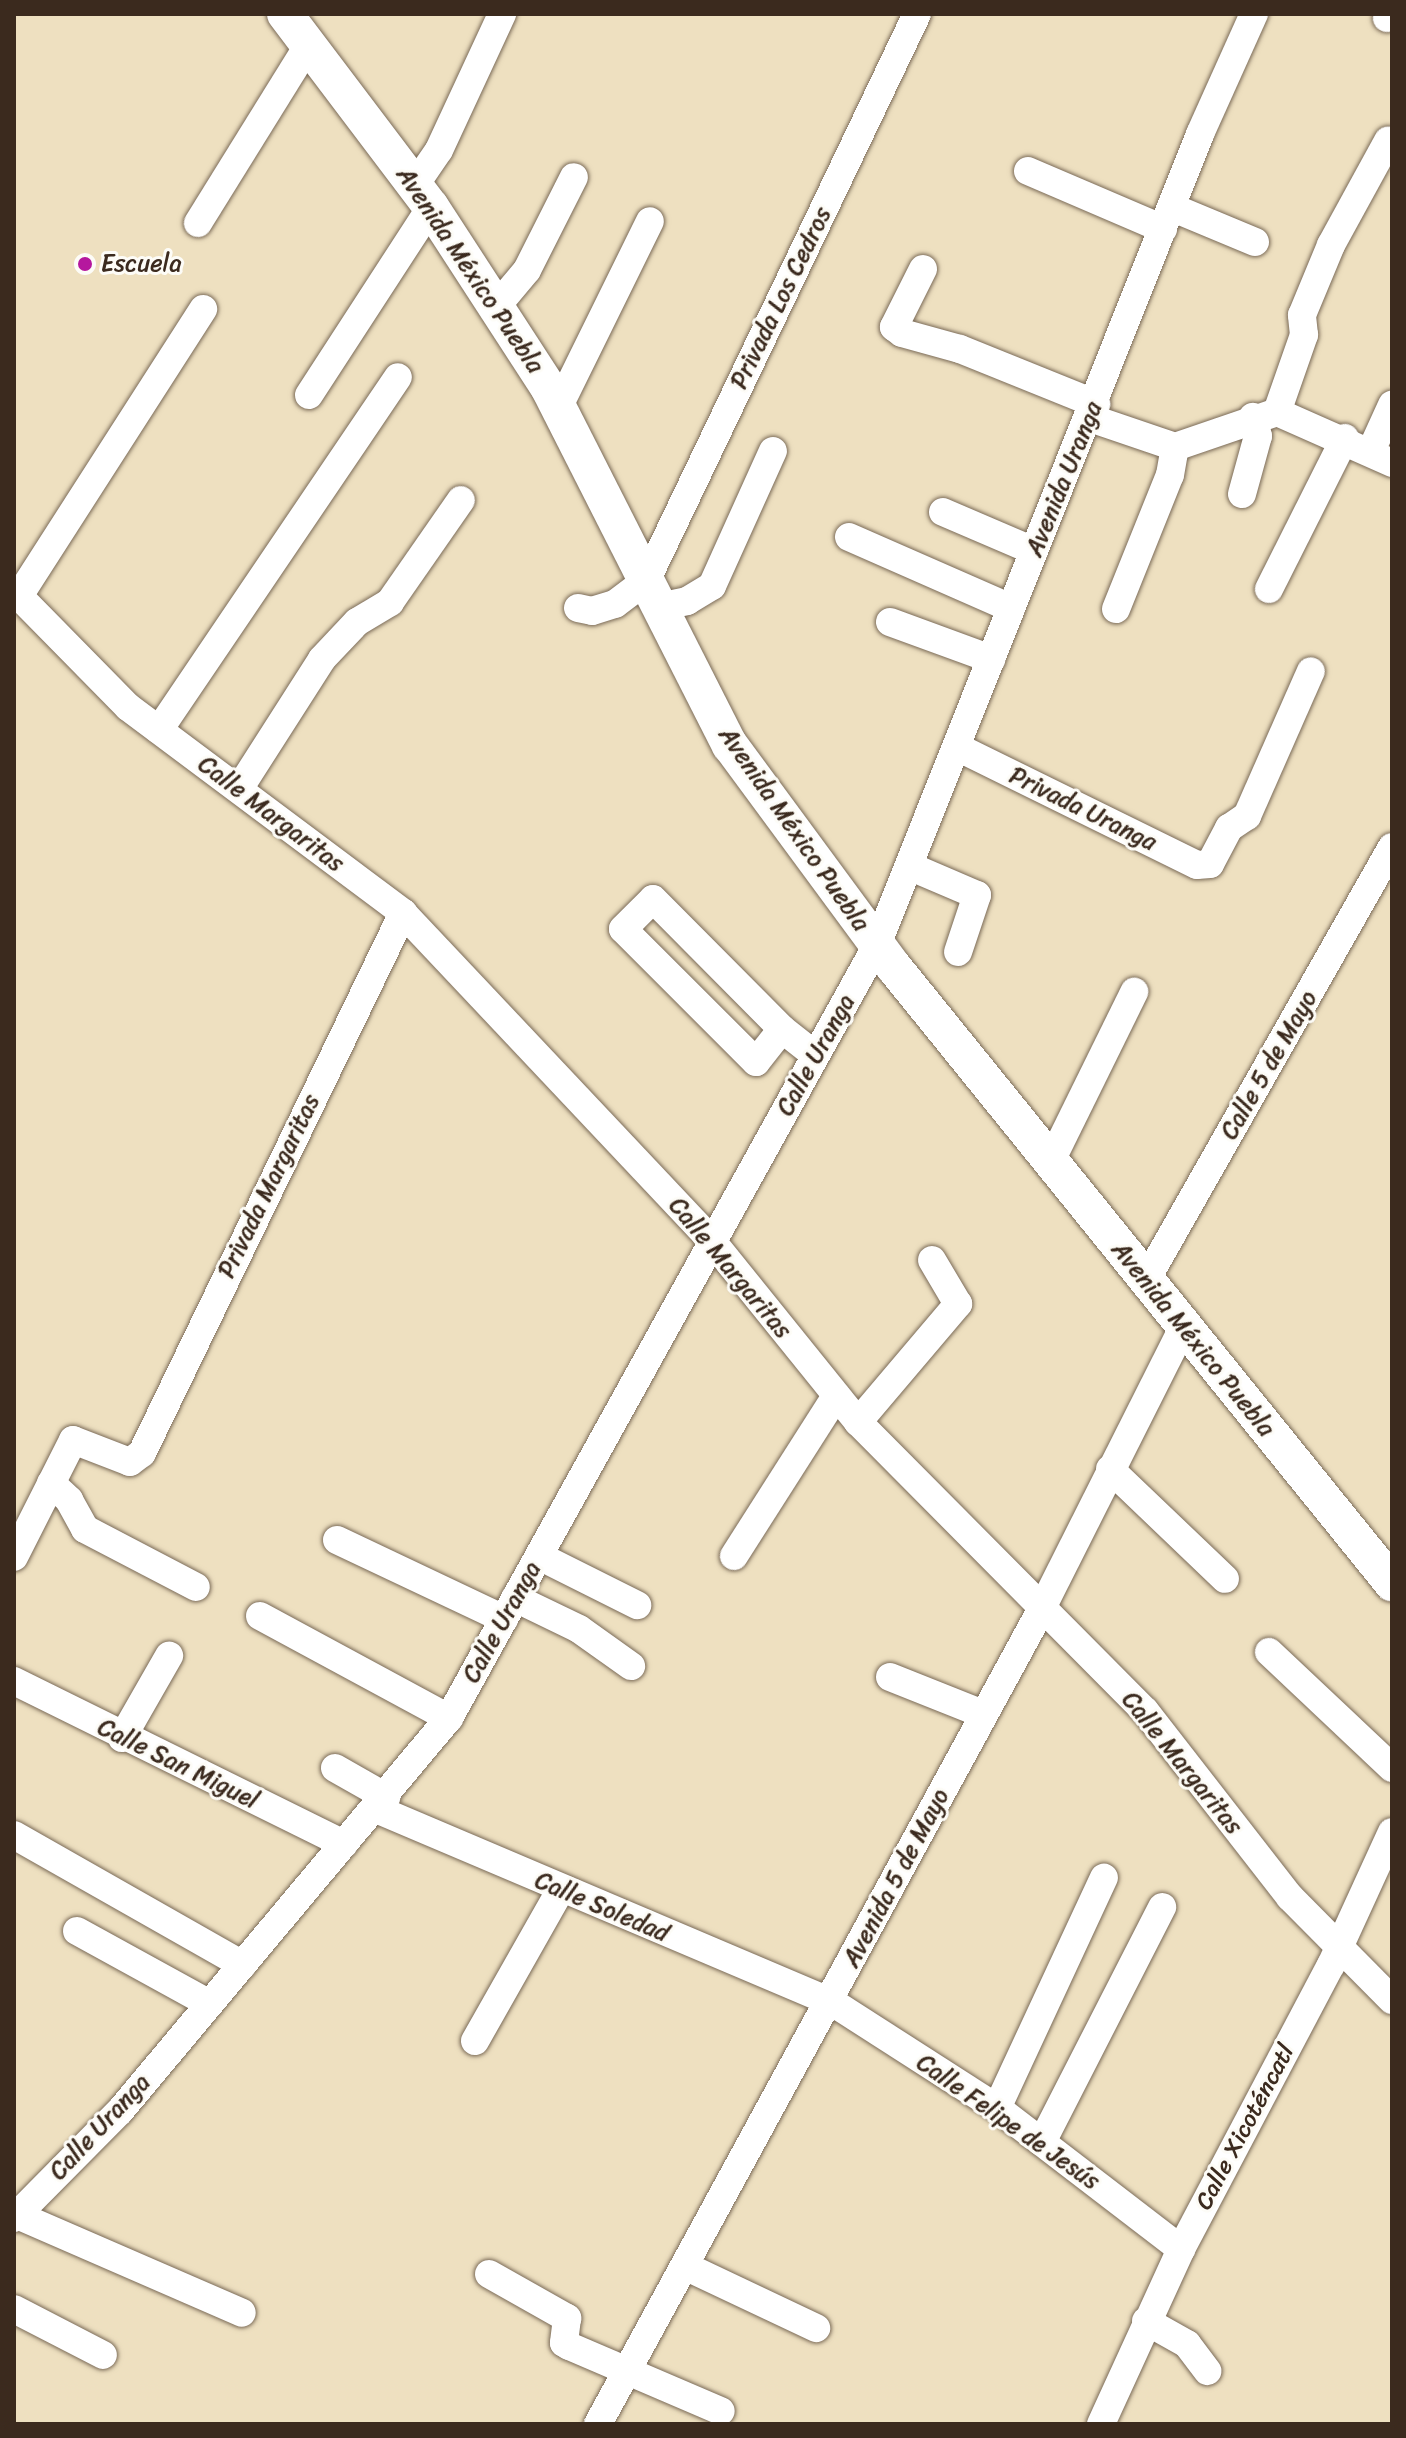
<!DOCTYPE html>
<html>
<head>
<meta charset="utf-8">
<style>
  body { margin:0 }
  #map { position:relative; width:1406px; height:2438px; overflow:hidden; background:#eee0c0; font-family:Sriracha,sans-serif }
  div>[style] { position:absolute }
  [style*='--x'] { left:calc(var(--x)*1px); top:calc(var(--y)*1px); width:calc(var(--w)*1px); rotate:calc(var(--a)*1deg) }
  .roads { filter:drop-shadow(0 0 2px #7a6a57) drop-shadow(0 0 2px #7a6a57) }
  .minor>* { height:28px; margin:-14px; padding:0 14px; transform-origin:14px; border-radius:14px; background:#fff }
  .major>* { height:36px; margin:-18px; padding:0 18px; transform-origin:18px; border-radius:18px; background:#fff }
  .dots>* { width:22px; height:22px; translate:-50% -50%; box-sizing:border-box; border:4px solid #fdfcf7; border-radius:50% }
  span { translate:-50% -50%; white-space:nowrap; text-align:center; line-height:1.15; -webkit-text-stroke:6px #fdfcf7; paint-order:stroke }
  .poi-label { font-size:24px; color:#3b2a1e }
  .left { translate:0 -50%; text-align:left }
  .street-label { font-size:24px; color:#3b2a1e }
  .frame { position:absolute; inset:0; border:16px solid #3b2a1e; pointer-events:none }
</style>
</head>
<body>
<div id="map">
  <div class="roads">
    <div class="minor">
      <div style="--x:1387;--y:18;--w:4;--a:-63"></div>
      <div style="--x:1028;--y:171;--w:147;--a:23.2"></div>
      <div style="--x:415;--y:185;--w:42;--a:-55.6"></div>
      <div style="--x:439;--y:150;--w:150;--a:-65.1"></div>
      <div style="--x:1171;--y:207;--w:91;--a:22.6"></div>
      <div style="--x:198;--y:223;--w:211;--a:-58.2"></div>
      <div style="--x:923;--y:269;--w:65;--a:116.6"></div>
      <div style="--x:894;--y:327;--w:10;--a:37"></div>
      <div style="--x:902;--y:333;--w:60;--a:15.4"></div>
      <div style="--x:960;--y:349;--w:147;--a:22"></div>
      <div style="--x:496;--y:307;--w:48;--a:-50"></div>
      <div style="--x:527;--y:270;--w:104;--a:-63.2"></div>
      <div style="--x:309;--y:395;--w:224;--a:-57"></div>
      <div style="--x:558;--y:408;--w:208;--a:-63.8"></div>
      <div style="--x:1277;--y:412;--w:82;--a:-70.7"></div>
      <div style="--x:1304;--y:335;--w:20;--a:-96"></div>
      <div style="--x:1302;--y:315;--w:76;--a:-67.5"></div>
      <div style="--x:1331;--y:245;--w:119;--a:-61.3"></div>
      <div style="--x:1090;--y:418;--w:90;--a:18.8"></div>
      <div style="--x:1175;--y:447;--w:108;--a:-18.9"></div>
      <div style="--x:1277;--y:412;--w:126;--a:23.9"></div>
      <div style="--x:1371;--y:451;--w:51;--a:-65.5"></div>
      <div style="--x:1242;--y:494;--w:60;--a:-74.6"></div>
      <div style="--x:1258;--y:436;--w:20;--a:-105"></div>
      <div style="--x:943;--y:512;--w:99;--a:23.2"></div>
      <div style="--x:849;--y:537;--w:177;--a:23.7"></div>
      <div style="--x:1269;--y:589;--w:169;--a:-63.3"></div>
      <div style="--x:14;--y:591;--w:163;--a:45.5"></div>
      <div style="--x:128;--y:707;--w:344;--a:36.8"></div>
      <div style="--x:403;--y:913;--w:451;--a:46.7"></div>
      <div style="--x:712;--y:1241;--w:233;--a:51.1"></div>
      <div style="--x:858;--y:1422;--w:407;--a:45.2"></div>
      <div style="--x:1145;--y:1711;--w:236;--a:52.1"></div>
      <div style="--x:1290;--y:1897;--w:145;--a:45.3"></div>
      <div style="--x:19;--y:596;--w:341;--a:-57.3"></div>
      <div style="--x:659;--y:607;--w:29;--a:-12"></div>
      <div style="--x:687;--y:601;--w:29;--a:-31"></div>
      <div style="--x:712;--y:586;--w:148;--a:-65.7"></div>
      <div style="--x:578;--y:608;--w:14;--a:12"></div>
      <div style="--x:592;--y:611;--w:24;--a:-17"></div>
      <div style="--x:615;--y:604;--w:39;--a:-37"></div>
      <div style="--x:646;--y:581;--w:628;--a:-64.45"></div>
      <div style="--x:1116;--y:609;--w:144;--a:-68.1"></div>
      <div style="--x:1170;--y:475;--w:28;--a:-80"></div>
      <div style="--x:890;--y:622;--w:108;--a:20.1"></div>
      <div style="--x:159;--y:730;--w:426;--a:-55.9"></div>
      <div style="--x:957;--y:747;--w:267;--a:26.2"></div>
      <div style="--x:1197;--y:865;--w:13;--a:-4"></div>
      <div style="--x:1210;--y:864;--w:41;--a:-62.2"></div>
      <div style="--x:1229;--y:828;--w:22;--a:-34"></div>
      <div style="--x:1247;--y:816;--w:158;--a:-66.2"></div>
      <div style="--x:239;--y:789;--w:154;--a:-57.4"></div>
      <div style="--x:322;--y:659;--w:51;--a:-46.6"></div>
      <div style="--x:357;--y:622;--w:39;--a:-31"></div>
      <div style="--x:390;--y:602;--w:124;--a:-55.2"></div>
      <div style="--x:909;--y:866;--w:74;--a:23.1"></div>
      <div style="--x:977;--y:895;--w:60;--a:108.4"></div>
      <div style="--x:782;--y:1029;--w:42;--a:128.2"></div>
      <div style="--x:756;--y:1062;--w:188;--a:-135"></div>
      <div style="--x:623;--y:929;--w:42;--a:-45"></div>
      <div style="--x:653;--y:899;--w:183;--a:45.2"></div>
      <div style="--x:782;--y:1029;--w:42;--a:38.2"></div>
      <div style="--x:1050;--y:1163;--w:191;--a:-63.8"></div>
      <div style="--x:1145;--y:1282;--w:500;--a:-60.41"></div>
      <div style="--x:858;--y:1422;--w:155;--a:-49.7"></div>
      <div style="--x:958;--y:1304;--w:51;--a:-120.6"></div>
      <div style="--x:1110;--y:1469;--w:159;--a:43.7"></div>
      <div style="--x:51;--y:1483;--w:25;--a:43"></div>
      <div style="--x:69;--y:1500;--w:33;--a:61"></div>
      <div style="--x:85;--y:1529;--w:125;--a:27.6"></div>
      <div style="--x:337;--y:1540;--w:185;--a:25.3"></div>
      <div style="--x:539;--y:1556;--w:110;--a:26.6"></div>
      <div style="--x:734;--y:1556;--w:190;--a:-57.5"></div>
      <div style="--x:14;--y:1557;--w:131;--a:-63.2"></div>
      <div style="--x:73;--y:1440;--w:61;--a:21.1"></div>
      <div style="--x:130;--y:1462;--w:15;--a:-37"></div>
      <div style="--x:142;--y:1453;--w:600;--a:-64.2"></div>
      <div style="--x:515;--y:1598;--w:71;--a:25.8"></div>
      <div style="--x:579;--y:1629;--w:64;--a:35.4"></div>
      <div style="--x:260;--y:1616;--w:215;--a:28.4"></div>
      <div style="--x:1269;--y:1652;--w:169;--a:43.3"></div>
      <div style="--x:890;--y:1677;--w:100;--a:21.7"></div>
      <div style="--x:14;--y:1681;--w:368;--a:26.3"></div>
      <div style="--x:122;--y:1738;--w:95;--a:-60.2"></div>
      <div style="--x:335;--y:1768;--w:59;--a:29.6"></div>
      <div style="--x:374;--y:1808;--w:497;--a:23"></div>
      <div style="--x:832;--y:2002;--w:196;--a:32.7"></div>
      <div style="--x:997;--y:2108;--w:232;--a:37.5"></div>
      <div style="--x:14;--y:1835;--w:263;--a:29.6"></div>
      <div style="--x:77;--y:1931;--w:149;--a:28.8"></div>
      <div style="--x:475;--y:2041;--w:172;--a:-60.5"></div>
      <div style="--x:997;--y:2108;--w:254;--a:-65.1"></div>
      <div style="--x:1042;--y:2142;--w:264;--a:-62.9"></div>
      <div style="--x:17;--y:2215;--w:245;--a:23.5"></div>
      <div style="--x:14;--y:2218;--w:151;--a:-45.3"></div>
      <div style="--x:120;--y:2111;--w:513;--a:-50.07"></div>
      <div style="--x:449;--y:1718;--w:884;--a:-61.03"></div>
      <div style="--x:877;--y:945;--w:873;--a:-68.28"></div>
      <div style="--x:1200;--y:134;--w:132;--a:-65.8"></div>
      <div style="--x:687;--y:2267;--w:143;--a:25.3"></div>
      <div style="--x:489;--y:2274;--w:90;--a:29.4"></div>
      <div style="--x:567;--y:2318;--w:25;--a:97"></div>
      <div style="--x:564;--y:2343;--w:6;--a:31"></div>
      <div style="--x:569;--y:2346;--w:165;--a:23.2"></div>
      <div style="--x:14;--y:2309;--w:100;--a:27.3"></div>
      <div style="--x:1146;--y:2321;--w:47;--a:29.3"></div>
      <div style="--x:1187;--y:2344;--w:34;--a:53"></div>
      <div style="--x:598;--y:2424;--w:927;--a:-61.44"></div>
      <div style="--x:1041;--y:1610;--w:318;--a:-63.3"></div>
      <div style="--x:1101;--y:2424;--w:192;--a:-65.4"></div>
      <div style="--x:1181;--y:2249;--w:321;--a:-62.2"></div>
      <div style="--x:1331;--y:1965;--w:146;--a:-65.4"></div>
    </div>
    <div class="major">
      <div style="--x:285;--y:14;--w:242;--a:52.9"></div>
      <div style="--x:431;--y:207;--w:215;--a:57"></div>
      <div style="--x:548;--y:387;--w:402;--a:63.1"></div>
      <div style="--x:730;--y:745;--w:275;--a:53.6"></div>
      <div style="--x:893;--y:966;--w:794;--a:51.04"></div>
    </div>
  </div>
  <div class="dots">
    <div style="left:85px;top:264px;background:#b5179e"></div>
  </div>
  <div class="poi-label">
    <span class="left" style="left:101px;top:264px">Escuela</span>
  </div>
  <div class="street-label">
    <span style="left:470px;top:270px;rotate:56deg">Avenida México Puebla</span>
    <span style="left:781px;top:298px;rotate:-64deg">Privada Los Cedros</span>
    <span style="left:1064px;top:479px;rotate:-68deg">Avenida Uranga</span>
    <span style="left:1083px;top:809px;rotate:26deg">Privada Uranga</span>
    <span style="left:271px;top:814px;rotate:37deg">Calle Margaritas</span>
    <span style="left:794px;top:829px;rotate:55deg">Avenida México Puebla</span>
    <span style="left:816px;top:1055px;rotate:-61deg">Calle Uranga</span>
    <span style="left:1269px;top:1065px;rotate:-60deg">Calle 5 de Mayo</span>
    <span style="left:269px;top:1186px;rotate:-64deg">Privada Margaritas</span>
    <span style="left:730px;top:1268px;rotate:50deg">Calle Margaritas</span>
    <span style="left:1193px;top:1339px;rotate:51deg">Avenida México Puebla</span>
    <span style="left:502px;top:1622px;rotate:-61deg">Calle Uranga</span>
    <span style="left:1182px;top:1763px;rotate:51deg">Calle Margaritas</span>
    <span style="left:178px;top:1764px;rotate:26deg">Calle San Miguel</span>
    <span style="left:896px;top:1878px;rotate:-62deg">Avenida 5 de Mayo</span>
    <span style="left:602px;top:1907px;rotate:23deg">Calle Soledad</span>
    <span style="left:1008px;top:2122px;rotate:35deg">Calle Felipe de Jesús</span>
    <span style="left:100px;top:2127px;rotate:-47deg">Calle Uranga</span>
    <span style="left:1245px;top:2127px;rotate:-62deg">Calle Xicoténcatl</span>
  </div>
  <div class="frame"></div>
</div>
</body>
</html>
